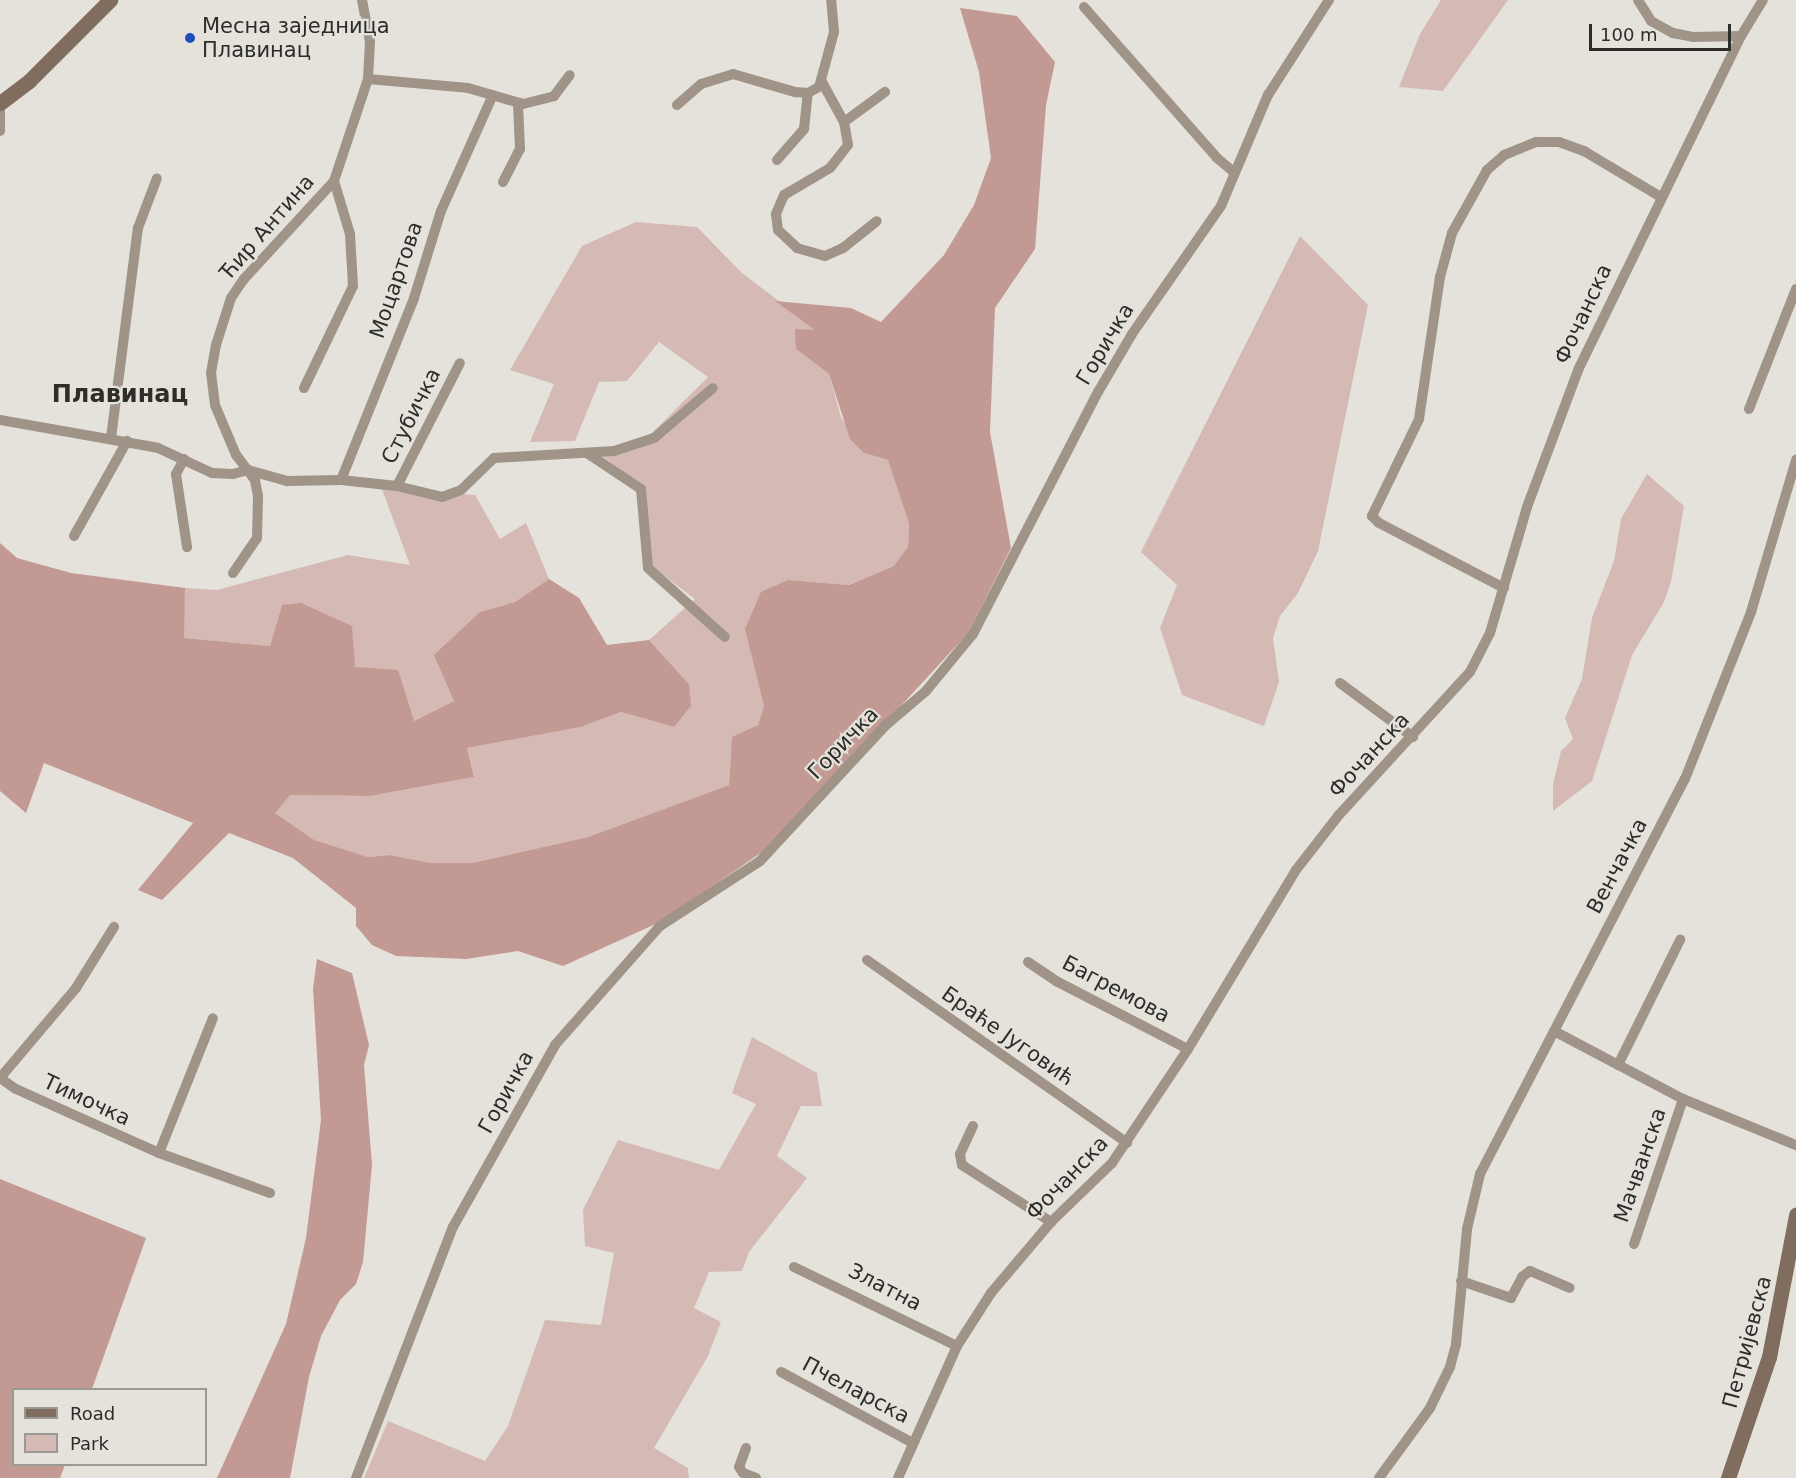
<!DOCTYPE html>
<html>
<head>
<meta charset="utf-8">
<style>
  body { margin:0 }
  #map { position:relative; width:1796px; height:1478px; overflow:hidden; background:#e4e2db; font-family:"DejaVu Sans",sans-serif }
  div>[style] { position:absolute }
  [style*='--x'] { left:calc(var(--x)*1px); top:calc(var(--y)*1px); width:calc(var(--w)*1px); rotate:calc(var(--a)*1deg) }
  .green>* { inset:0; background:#d5b9b4 }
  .forest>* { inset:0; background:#c29993 }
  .minor>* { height:10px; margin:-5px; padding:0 5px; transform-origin:5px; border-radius:5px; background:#a09388 }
  .secondary>* { height:15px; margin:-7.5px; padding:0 7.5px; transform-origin:7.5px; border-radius:7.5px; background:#806d5d }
  .dots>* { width:16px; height:16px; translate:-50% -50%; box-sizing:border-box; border:3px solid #e4e2db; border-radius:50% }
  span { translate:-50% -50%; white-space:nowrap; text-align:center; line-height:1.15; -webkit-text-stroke:4.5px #e4e2db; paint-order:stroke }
  .poi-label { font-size:21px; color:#2c2c29 }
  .left { translate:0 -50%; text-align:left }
  .street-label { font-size:21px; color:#2c2c29 }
  .quarter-label { font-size:24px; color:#2e2d27; font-weight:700 }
  .legend { position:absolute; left:12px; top:1388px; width:195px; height:78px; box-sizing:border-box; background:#e4e2db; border:2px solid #9a9994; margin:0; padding:8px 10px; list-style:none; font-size:18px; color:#2c2c29 }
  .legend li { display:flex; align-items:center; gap:12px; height:30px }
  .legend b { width:30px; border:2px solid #9a9994 }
  .scale { position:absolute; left:1589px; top:24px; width:142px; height:27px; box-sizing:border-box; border:3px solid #2c2c29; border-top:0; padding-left:8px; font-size:18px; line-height:21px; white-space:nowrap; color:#2c2c29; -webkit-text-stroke:4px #e4e2db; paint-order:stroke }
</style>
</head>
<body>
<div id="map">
  <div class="green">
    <div style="clip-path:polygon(1441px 0,1508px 0,1443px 91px,1399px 87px,1420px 34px)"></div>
    <div style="clip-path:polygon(636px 222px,697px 227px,742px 273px,817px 330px,796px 349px,829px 374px,841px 417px,864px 453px,888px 460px,909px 524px,908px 547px,895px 566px,848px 585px,788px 580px,751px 656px,761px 681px,764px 705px,758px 725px,732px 738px,729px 785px,588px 837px,472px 863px,431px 863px,390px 855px,368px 857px,313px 840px,274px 812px,290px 795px,370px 796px,474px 777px,467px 748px,581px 727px,621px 712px,674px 727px,689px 684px,649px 640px,695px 599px,650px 565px,646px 489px,601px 455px,652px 433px,708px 377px,659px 342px,627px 381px,599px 382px,575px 441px,530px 442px,554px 384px,510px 370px,582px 246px)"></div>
    <div style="clip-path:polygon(1300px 236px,1368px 305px,1318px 551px,1298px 593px,1280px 616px,1273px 638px,1279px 682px,1264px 726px,1182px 695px,1160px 628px,1177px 585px,1141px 552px)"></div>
    <div style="clip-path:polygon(1647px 474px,1684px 506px,1671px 582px,1664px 602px,1632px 655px,1592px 781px,1553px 811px,1553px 784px,1561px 751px,1573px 739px,1565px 718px,1582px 679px,1592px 618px,1614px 561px,1621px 519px)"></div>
    <div style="clip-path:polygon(382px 489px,475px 495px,500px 539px,526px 523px,549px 579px,515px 602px,480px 612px,454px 701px,414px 721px,282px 605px,270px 646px,183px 638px,185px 588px,217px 590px,348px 555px,410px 565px)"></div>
    <div style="clip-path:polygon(752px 1037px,817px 1073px,822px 1106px,801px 1106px,777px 1156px,807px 1178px,749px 1252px,742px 1271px,709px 1272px,694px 1308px,721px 1322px,708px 1356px,654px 1448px,688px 1468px,689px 1478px,364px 1478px,388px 1421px,485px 1461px,508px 1426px,545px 1320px,601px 1325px,614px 1253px,585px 1246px,583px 1210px,618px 1140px,719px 1170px,756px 1104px,732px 1093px)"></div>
  </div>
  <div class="forest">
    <div style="clip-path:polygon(960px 8px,1017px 16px,1055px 62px,1046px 105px,1035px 249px,995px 308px,990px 432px,1011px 548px,968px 633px,774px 844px,660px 922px,563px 966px,518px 951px,466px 959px,396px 956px,372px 945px,356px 926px,356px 908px,293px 858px,229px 833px,162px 900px,138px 890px,193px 823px,44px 763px,26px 813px,0 791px,0 543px,17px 558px,71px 573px,185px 588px,184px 638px,270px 646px,282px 605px,301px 603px,352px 626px,355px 667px,398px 670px,414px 721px,454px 701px,434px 655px,480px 612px,515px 602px,549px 579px,579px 598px,607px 645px,649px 640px,689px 684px,691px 706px,674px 727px,621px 712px,581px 727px,467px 748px,474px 777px,370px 796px,290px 795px,275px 813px,314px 840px,368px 857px,390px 855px,431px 863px,472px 863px,588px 837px,729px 785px,732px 737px,758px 725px,764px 706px,745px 629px,761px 592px,788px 580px,849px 585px,894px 566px,908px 547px,909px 524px,888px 460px,864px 453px,850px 439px,829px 374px,796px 349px,795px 329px,815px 330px,775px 301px,851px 308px,881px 322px,944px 255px,974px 205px,991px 158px,979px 72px)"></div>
    <div style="clip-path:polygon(317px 959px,352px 973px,369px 1045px,364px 1065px,372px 1165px,363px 1262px,356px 1284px,340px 1300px,321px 1336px,309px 1377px,290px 1478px,217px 1478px,286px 1324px,306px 1238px,321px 1120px,313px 989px)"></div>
    <div style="clip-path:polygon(0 1179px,146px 1238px,92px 1389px,14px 1390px,14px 1464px,65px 1465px,60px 1478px,0 1478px)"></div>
  </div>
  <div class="minor">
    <div style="--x:1638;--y:0;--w:25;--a:58"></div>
    <div style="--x:1651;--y:21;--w:25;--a:29"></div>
    <div style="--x:1673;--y:33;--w:20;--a:11"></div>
    <div style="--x:1693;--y:37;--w:48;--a:-1.2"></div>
    <div style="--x:1084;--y:7;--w:201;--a:48.6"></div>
    <div style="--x:1217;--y:158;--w:23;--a:40"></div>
    <div style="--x:368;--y:79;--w:100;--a:5.1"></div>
    <div style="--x:468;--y:88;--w:57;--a:16.2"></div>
    <div style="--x:523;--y:104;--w:32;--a:-14"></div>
    <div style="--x:554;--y:96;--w:26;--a:-53"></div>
    <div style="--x:822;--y:82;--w:46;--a:61.2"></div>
    <div style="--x:844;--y:122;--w:23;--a:80"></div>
    <div style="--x:848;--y:145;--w:29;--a:128"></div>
    <div style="--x:830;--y:168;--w:53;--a:149.6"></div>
    <div style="--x:784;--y:195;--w:21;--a:113"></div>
    <div style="--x:776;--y:214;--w:16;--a:83"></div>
    <div style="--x:778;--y:230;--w:26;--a:43"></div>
    <div style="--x:797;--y:248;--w:29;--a:16"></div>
    <div style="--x:825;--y:256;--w:20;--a:-24"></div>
    <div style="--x:843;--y:248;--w:43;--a:-38.5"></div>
    <div style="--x:677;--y:105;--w:32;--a:-41"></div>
    <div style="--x:701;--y:84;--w:34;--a:-17"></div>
    <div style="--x:733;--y:74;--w:65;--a:16.2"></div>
    <div style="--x:795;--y:92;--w:13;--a:4"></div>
    <div style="--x:808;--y:93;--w:13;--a:-29"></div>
    <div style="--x:819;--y:87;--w:57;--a:-74.7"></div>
    <div style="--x:834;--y:32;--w:32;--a:-95"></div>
    <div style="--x:0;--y:112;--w:19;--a:90"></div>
    <div style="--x:844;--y:122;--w:51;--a:-36.2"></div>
    <div style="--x:777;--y:160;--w:41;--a:-48.9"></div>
    <div style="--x:804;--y:129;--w:36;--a:-84"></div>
    <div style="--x:503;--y:182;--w:37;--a:-63"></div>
    <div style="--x:520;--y:149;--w:45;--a:-92.5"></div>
    <div style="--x:304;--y:388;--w:113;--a:-64.3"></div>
    <div style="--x:353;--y:286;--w:52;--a:-93.3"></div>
    <div style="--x:350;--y:234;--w:55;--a:-106.8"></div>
    <div style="--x:1749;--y:409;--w:129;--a:-68.6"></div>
    <div style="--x:0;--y:420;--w:160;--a:10"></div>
    <div style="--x:158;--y:448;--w:60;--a:24.8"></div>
    <div style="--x:212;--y:473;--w:21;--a:3"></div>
    <div style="--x:233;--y:474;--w:16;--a:-15"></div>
    <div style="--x:248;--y:470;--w:41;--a:15.8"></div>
    <div style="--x:287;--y:481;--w:54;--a:-1.1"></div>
    <div style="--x:341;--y:480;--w:56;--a:6.1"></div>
    <div style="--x:397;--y:486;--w:46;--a:13.7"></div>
    <div style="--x:442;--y:497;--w:20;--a:-20"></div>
    <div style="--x:461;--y:490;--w:46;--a:-44.1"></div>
    <div style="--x:494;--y:458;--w:120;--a:-3.3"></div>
    <div style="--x:614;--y:451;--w:42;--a:-18"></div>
    <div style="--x:654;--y:438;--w:77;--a:-40.3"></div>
    <div style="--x:111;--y:438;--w:212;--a:-82.7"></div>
    <div style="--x:138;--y:228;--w:53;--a:-69.2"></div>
    <div style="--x:587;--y:453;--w:65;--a:33.7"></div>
    <div style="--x:641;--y:489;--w:79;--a:84.9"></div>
    <div style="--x:648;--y:568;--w:103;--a:41.9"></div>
    <div style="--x:184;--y:459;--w:17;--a:118"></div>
    <div style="--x:176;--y:474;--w:74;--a:81.4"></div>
    <div style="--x:341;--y:480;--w:196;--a:-68.1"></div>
    <div style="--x:414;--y:298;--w:91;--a:-72.8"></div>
    <div style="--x:441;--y:211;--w:127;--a:-65.9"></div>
    <div style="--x:397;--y:486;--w:138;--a:-62.9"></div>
    <div style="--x:74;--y:536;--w:109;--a:-60.8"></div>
    <div style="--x:233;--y:573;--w:42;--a:-55.6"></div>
    <div style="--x:257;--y:538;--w:42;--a:-88.6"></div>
    <div style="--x:258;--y:496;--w:16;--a:-101"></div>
    <div style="--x:255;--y:480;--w:31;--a:-127"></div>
    <div style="--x:236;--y:455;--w:54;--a:-112.8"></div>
    <div style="--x:215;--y:405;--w:32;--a:-97"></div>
    <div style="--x:211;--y:373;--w:28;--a:-80"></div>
    <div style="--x:216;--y:345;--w:49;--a:-72.3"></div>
    <div style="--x:231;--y:298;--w:23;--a:-56"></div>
    <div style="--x:244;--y:279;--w:133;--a:-47.4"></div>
    <div style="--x:334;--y:181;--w:108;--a:-71.6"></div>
    <div style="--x:368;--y:79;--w:37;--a:-87"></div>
    <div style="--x:370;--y:42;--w:43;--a:-100.8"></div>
    <div style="--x:1504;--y:588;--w:141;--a:-152.5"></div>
    <div style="--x:1379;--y:523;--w:10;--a:-135"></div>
    <div style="--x:1372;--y:516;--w:108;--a:-64.1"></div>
    <div style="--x:1419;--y:419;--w:144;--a:-81.6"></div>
    <div style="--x:1440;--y:277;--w:46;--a:-74.7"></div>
    <div style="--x:1452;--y:233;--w:72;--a:-60.9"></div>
    <div style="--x:1487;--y:170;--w:23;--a:-41"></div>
    <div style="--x:1504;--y:155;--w:35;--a:-22"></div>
    <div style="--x:1536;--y:142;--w:23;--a:0"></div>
    <div style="--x:1559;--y:142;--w:27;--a:20"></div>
    <div style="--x:1584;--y:151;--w:90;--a:30.9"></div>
    <div style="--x:1340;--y:683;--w:91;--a:36.5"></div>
    <div style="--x:867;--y:960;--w:318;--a:35.1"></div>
    <div style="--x:1028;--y:962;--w:34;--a:34"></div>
    <div style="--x:1056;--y:981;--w:148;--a:27.3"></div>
    <div style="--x:1554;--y:1031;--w:146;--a:27.8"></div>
    <div style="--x:1683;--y:1099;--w:122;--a:22.2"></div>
    <div style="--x:1618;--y:1065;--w:140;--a:-63.6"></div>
    <div style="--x:0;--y:1078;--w:19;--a:35"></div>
    <div style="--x:16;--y:1089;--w:157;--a:24.1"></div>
    <div style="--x:159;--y:1153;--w:145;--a:-68.2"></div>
    <div style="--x:0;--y:1078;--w:118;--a:-49.8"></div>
    <div style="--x:76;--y:988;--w:72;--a:-58.1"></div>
    <div style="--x:973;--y:1126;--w:31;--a:115"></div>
    <div style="--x:960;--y:1154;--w:11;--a:80"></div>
    <div style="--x:962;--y:1165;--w:106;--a:32.6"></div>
    <div style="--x:159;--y:1153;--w:118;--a:19.8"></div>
    <div style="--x:1634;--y:1244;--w:153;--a:-71.3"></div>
    <div style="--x:794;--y:1267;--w:181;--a:25.9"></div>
    <div style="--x:1461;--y:1281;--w:53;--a:18.8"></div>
    <div style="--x:1511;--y:1298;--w:24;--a:-62"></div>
    <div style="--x:1522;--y:1277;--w:10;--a:-37"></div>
    <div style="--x:1530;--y:1271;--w:43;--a:23"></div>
    <div style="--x:781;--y:1372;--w:150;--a:28.3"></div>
    <div style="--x:746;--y:1448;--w:20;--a:110"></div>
    <div style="--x:739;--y:1467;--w:7;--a:56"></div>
    <div style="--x:743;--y:1473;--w:14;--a:21"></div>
    <div style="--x:356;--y:1478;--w:269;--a:-68.9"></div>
    <div style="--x:453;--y:1227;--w:209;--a:-60.7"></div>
    <div style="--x:555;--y:1045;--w:159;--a:-48.6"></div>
    <div style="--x:660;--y:926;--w:119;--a:-33"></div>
    <div style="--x:760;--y:861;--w:184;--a:-47.2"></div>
    <div style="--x:885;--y:726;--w:54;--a:-40.5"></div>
    <div style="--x:926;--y:691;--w:74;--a:-50.5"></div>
    <div style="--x:973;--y:634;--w:272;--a:-62.7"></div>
    <div style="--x:1098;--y:392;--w:67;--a:-59.6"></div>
    <div style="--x:1132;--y:334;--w:156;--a:-55.2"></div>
    <div style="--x:1221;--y:206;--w:121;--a:-67.1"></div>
    <div style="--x:1268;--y:95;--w:113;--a:-57.3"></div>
    <div style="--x:898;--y:1478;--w:145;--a:-65.9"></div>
    <div style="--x:957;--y:1346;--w:63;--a:-57.3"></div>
    <div style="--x:991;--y:1293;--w:93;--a:-49.8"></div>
    <div style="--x:1051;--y:1222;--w:85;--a:-44"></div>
    <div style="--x:1112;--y:1163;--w:137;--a:-56.3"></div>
    <div style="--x:1188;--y:1049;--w:209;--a:-58.9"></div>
    <div style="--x:1296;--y:870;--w:68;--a:-52.1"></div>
    <div style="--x:1338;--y:816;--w:195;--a:-47.5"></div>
    <div style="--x:1470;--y:672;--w:44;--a:-62.9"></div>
    <div style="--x:1490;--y:633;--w:131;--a:-73.6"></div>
    <div style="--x:1527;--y:507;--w:148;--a:-69.5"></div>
    <div style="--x:1579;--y:368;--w:369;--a:-64"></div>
    <div style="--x:1741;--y:36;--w:42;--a:-58.6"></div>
    <div style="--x:1379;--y:1478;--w:87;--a:-53.9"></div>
    <div style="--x:1430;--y:1408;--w:46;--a:-64"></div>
    <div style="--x:1450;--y:1367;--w:24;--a:-75"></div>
    <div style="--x:1456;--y:1344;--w:116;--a:-84.5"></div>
    <div style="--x:1467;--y:1229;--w:57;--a:-76.7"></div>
    <div style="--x:1480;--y:1174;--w:445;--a:-62.6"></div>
    <div style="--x:1685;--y:779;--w:180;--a:-68.4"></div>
    <div style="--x:1751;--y:612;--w:159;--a:-73.5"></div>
  </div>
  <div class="secondary">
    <div style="--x:0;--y:103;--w:36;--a:-37"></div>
    <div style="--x:29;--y:81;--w:115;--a:-45"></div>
    <div style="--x:1728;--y:1478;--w:128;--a:-71.3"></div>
    <div style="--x:1769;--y:1357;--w:145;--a:-79.2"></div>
  </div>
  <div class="dots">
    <div style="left:190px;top:38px;background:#224dbb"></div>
  </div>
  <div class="poi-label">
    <span class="left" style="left:202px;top:38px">Месна заједница<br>Плавинац</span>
  </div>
  <div class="street-label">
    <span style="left:267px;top:227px;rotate:-49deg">Ћир Антина</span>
    <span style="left:396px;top:280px;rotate:-71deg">Моцартова</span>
    <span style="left:1583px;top:314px;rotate:-65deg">Фочанска</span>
    <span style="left:1105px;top:344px;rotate:-59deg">Горичка</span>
    <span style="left:411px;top:416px;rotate:-63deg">Стубичка</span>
    <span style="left:843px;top:743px;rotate:-46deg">Горичка</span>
    <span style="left:1369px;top:755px;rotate:-47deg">Фочанска</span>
    <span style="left:1617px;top:866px;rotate:-62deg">Венчачка</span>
    <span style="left:1116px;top:989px;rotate:28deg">Багремова</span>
    <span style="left:1008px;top:1036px;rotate:35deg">Браће Југовић</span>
    <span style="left:506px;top:1092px;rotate:-61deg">Горичка</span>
    <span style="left:87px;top:1100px;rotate:25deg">Тимочка</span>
    <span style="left:1640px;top:1165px;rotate:-71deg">Мачванска</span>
    <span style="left:1067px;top:1178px;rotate:-46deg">Фочанска</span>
    <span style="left:885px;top:1287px;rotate:27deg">Златна</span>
    <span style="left:1747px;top:1342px;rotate:-75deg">Петријевска</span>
    <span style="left:856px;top:1390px;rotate:28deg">Пчеларска</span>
  </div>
  <div class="quarter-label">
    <span style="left:120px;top:395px">Плавинац</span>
  </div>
  <ul class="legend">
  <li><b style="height:8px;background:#806d5d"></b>Road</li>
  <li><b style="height:16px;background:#d5b9b4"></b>Park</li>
  </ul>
  <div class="scale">100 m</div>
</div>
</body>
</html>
